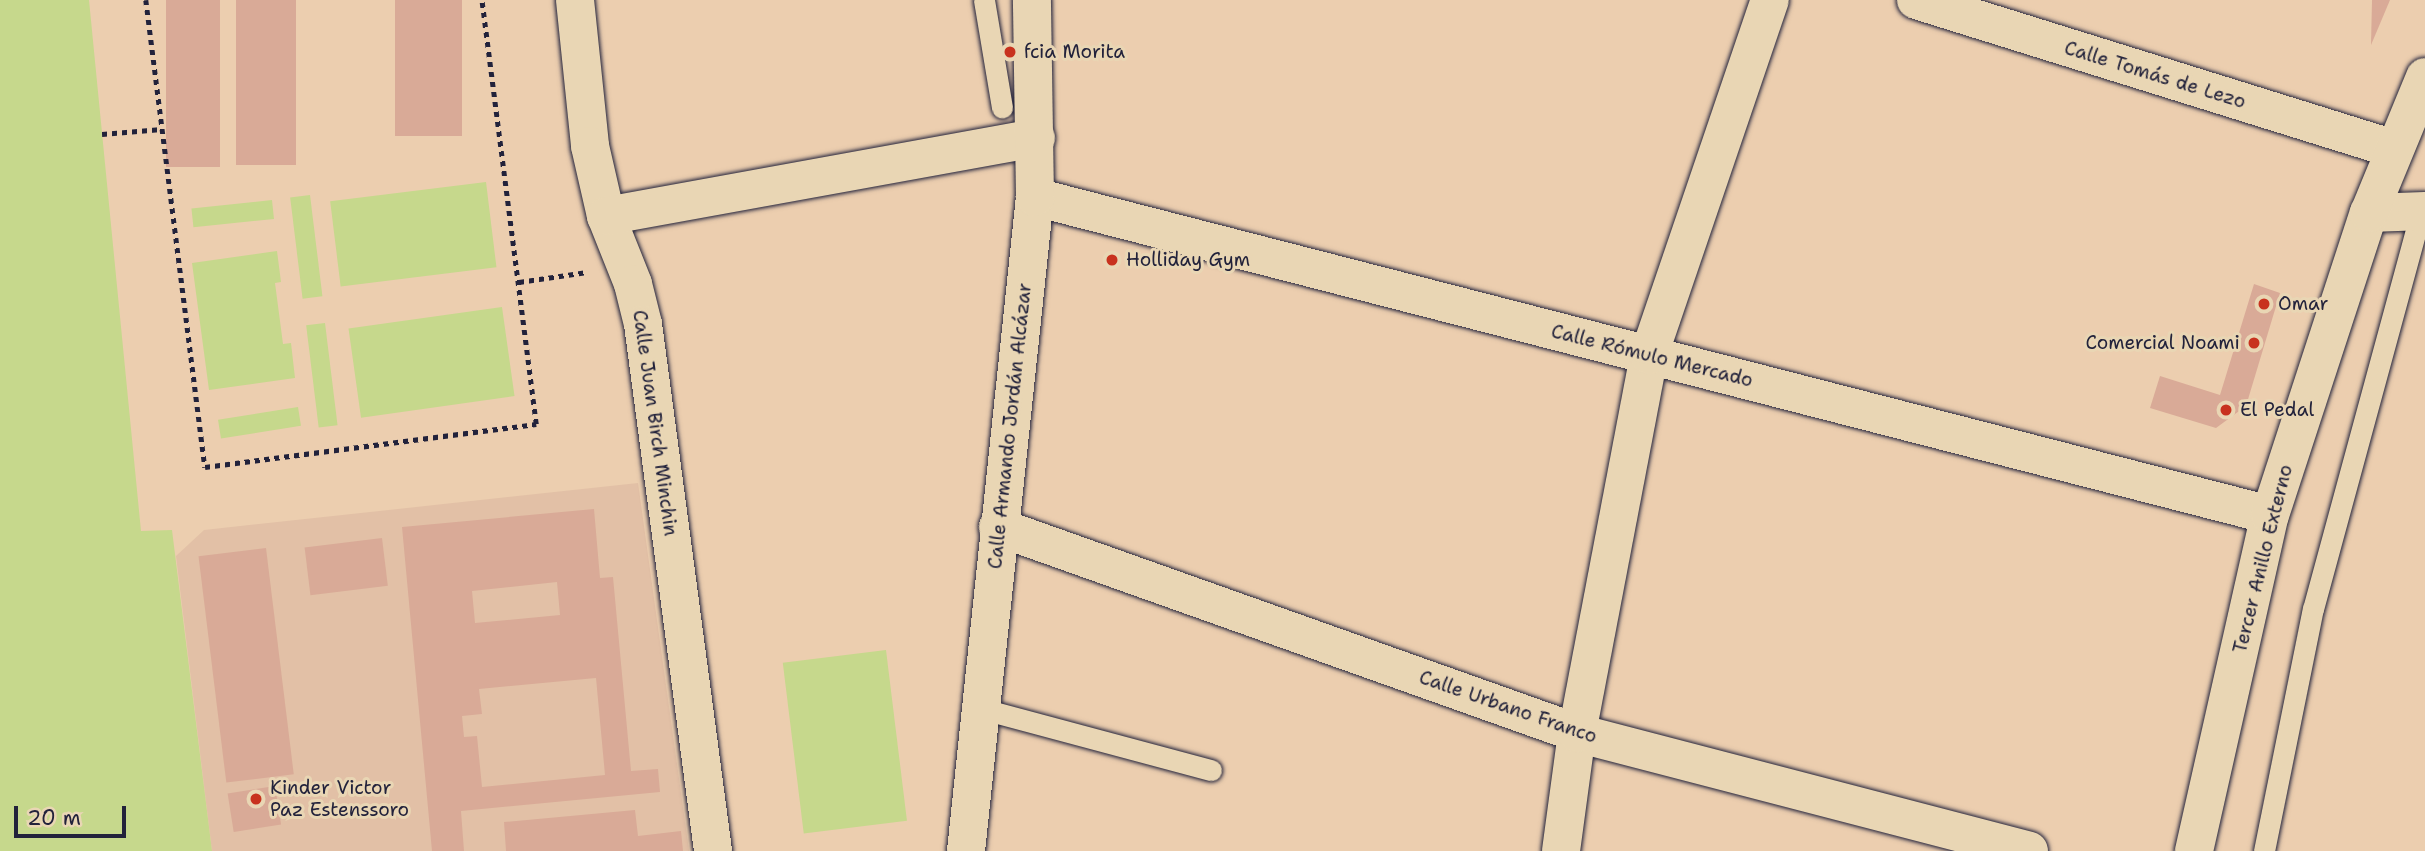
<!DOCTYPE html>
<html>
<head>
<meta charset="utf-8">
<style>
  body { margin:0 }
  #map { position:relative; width:2425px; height:851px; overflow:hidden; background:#ecceaf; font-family:"Shantell Sans",sans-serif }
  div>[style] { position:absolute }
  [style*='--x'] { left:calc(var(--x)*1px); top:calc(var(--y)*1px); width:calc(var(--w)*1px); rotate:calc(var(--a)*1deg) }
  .built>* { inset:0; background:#e2c0a6 }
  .green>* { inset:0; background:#c6d88c; transform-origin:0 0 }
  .building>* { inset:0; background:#d9aa97; transform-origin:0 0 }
  .path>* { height:4.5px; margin-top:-2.25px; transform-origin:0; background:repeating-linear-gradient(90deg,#22223b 0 5px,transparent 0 10px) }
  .roads { filter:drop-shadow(0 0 2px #22223b) drop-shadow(0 0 2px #22223b) }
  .lane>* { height:21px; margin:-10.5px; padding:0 10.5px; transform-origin:10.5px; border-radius:10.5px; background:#e9d6b4 }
  .street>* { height:38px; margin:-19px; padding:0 19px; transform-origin:19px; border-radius:19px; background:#e9d6b4 }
  .secondary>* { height:38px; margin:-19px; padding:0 19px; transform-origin:19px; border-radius:19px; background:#e9d6b4 }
  .dots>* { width:19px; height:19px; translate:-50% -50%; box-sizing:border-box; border:4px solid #e9d6b4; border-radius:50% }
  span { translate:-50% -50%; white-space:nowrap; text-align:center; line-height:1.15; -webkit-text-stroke:6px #e9d6b4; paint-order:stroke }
  .poi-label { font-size:19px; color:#22223b }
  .left { translate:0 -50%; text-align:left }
  .right { translate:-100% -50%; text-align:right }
  .street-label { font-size:19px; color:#22223b }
  .scale { position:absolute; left:14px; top:806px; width:112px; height:32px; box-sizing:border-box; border:4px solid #22223b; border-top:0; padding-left:9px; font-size:21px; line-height:24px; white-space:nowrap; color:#22223b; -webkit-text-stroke:5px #e9d6b4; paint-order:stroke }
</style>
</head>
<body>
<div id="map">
  <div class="built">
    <div style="clip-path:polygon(638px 483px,689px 851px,212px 851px,176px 556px,204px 530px)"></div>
  </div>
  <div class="green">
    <div style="clip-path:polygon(0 0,89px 0,141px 531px,172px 530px,212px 851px,0 851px)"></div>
    <div style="left:486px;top:182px;width:86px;height:157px;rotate:83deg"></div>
    <div style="left:310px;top:195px;width:102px;height:20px;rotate:83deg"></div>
    <div style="left:272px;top:200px;width:19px;height:81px;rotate:84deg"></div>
    <div style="clip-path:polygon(277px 251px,281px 282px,275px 283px,283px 344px,291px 343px,295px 378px,209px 390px,192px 263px)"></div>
    <div style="left:502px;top:307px;width:90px;height:155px;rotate:82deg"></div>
    <div style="left:325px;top:323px;width:103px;height:19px;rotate:83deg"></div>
    <div style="left:298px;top:407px;width:19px;height:81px;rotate:81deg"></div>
    <div style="left:886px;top:650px;width:172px;height:104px;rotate:83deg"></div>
  </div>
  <div class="building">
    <div style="left:166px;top:0;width:54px;height:167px"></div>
    <div style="left:236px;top:0;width:60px;height:165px"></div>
    <div style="left:395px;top:0;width:67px;height:136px"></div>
    <div style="clip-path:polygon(2372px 0,2390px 0,2371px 45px)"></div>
    <div style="clip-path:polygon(2254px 284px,2280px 293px,2246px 406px,2216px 428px,2150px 408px,2160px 376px,2220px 395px)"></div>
    <div style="clip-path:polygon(evenodd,594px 509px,600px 578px,613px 577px,631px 771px,658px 769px,660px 792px,461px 811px,464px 851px,432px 851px,402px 527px,594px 509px,557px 582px,560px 615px,475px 623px,472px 591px,557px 582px,594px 509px,596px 678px,605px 775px,482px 787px,477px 736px,464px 737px,462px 716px,482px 714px,479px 689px,596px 678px)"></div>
    <div style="left:382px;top:538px;width:48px;height:78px;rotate:83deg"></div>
    <div style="left:266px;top:548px;width:228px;height:68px;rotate:83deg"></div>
    <div style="left:275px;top:786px;width:39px;height:48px;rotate:81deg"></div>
    <div style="clip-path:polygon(635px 810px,638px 836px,681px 831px,683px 851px,506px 851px,504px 822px)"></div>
  </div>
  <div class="path">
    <div style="--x:146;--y:0;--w:471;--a:82.8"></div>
    <div style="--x:205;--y:467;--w:334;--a:-7.4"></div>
    <div style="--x:536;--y:424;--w:427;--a:-97.3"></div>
    <div style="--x:102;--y:134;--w:60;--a:-4.8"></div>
    <div style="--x:519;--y:282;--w:69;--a:-8.4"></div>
  </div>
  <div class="roads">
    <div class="lane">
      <div style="--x:984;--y:0;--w:109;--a:80.5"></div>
      <div style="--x:983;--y:709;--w:236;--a:15"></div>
      <div style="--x:2264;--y:851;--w:247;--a:-78.6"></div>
      <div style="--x:2313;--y:609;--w:412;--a:-74.8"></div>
    </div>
    <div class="street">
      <div style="--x:575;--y:0;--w:147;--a:84.1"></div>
      <div style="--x:590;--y:146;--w:72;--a:77.1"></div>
      <div style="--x:606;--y:216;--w:73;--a:68.3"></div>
      <div style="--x:633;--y:284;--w:41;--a:76"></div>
      <div style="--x:643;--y:324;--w:532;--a:82.43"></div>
      <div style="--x:1916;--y:0;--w:501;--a:17.31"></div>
      <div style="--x:1035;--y:197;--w:1275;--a:14.44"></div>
      <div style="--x:2369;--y:213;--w:56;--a:-2"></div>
      <div style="--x:606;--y:216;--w:437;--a:-10.3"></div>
      <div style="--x:998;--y:527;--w:615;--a:19.58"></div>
      <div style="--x:1577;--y:733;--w:467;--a:14.6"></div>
      <div style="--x:966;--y:851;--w:658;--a:-83.98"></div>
      <div style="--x:1035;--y:197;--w:197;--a:-90.9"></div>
      <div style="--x:1561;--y:851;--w:119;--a:-82.3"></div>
      <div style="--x:1577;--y:733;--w:385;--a:-79.2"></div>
      <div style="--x:1649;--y:355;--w:375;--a:-71.2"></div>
    </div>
    <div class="secondary">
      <div style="--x:2194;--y:851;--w:344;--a:-77.3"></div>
      <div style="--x:2270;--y:515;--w:318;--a:-71.9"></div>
      <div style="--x:2369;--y:213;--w:147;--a:-67.6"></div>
    </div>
  </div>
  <div class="dots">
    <div style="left:1010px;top:52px;background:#c8321e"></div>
    <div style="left:1112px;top:260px;background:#c8321e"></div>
    <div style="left:2264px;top:304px;background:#c8321e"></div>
    <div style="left:2254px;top:343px;background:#c8321e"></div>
    <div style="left:2226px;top:410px;background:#c8321e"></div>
    <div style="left:256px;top:799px;background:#c8321e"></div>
  </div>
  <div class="poi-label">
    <span class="left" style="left:1024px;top:52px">fcia Morita</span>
    <span class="left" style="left:1126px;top:260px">Holliday Gym</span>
    <span class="left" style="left:2278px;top:304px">Omar</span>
    <span class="right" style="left:2240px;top:343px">Comercial Noami</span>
    <span class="left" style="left:2240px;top:410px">El Pedal</span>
    <span class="left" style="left:270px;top:799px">Kinder Victor<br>Paz Estenssoro</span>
  </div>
  <div class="street-label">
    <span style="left:2155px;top:75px;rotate:17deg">Calle Tomás de Lezo</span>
    <span style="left:1652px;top:356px;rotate:14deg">Calle Rómulo Mercado</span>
    <span style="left:655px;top:423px;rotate:82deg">Calle Juan Birch Minchin</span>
    <span style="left:1010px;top:426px;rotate:-84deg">Calle Armando Jordán Alcázar</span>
    <span style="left:2263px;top:559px;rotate:-76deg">Tercer Anillo Externo</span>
    <span style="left:1508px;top:707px;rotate:19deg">Calle Urbano Franco</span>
  </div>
  <div class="scale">20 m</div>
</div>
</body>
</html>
